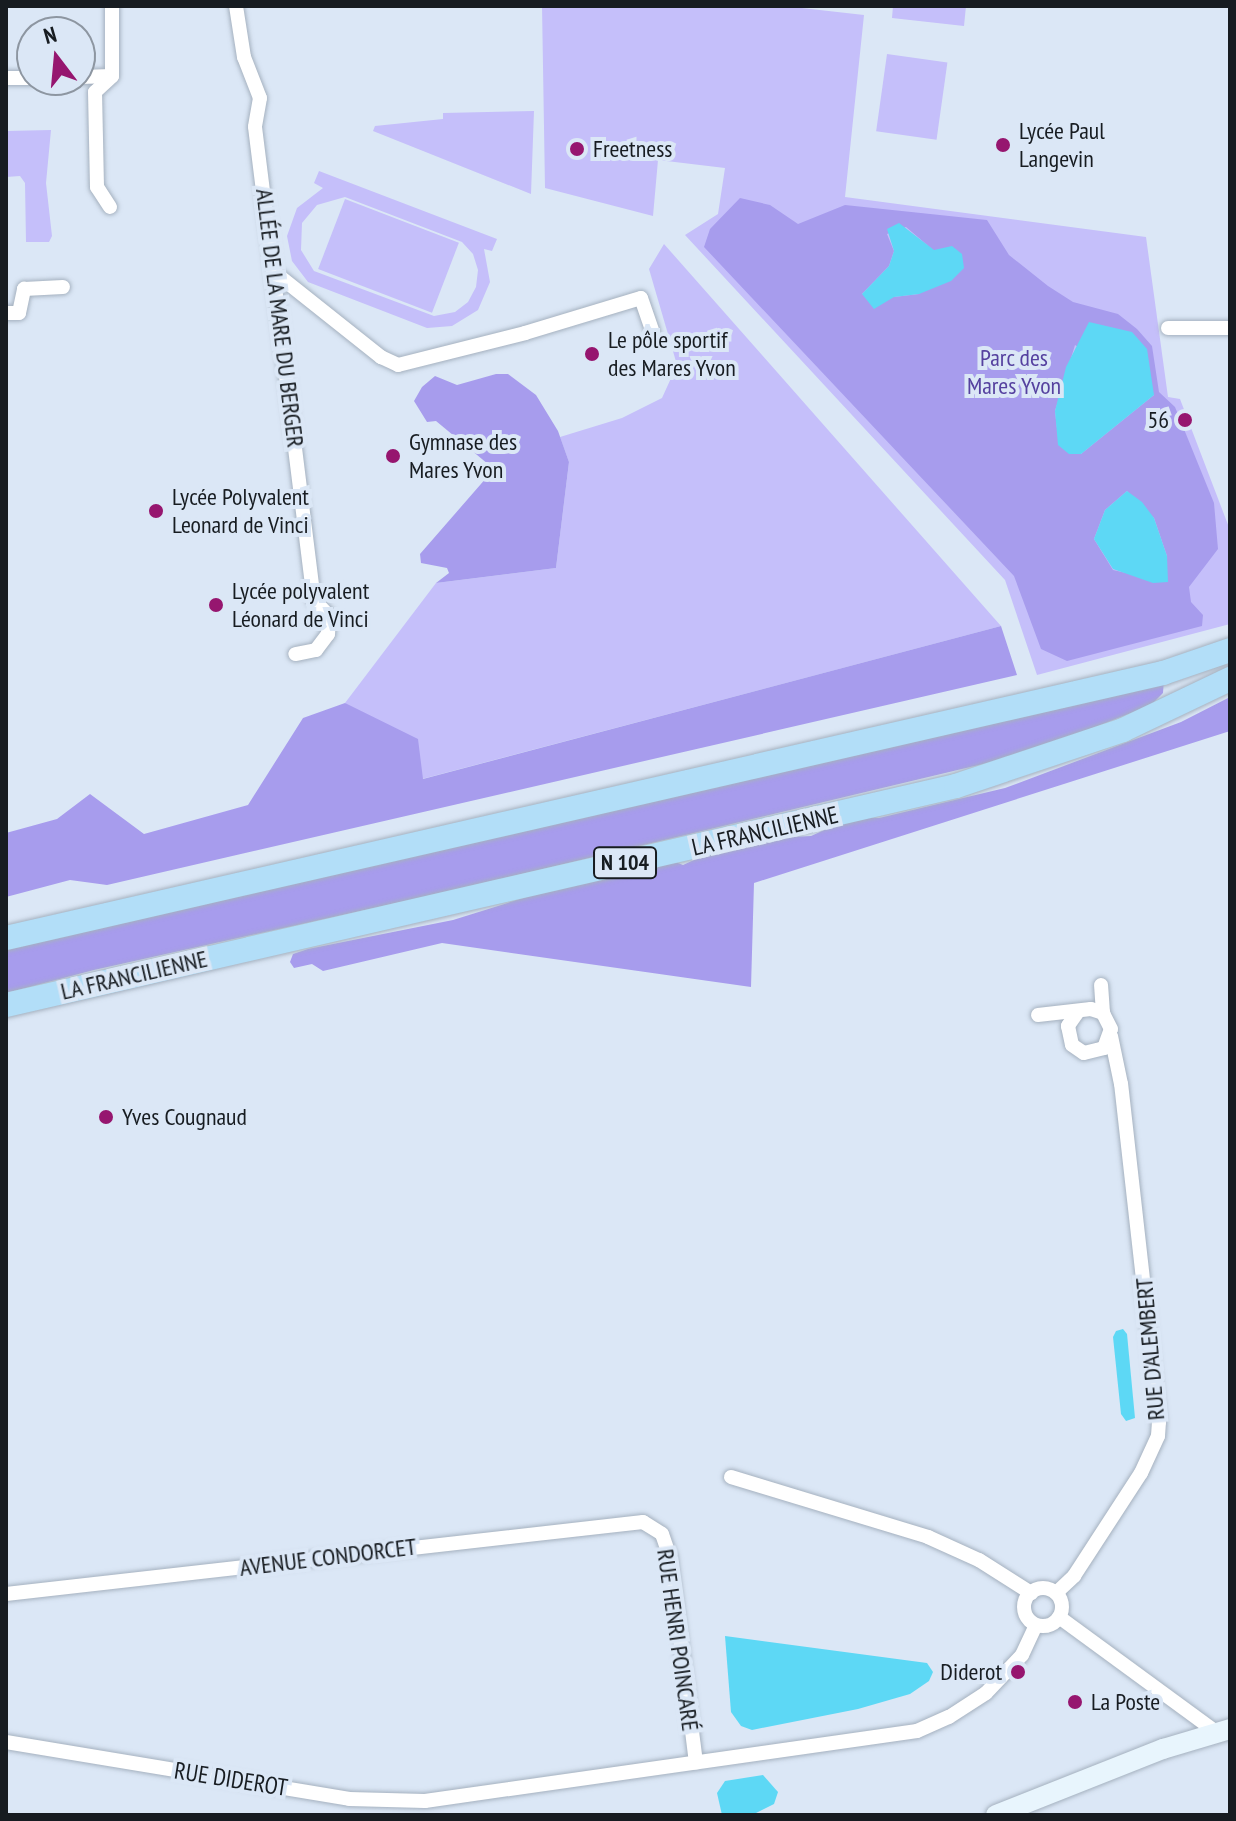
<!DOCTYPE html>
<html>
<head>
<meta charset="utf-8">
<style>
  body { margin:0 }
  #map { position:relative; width:1236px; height:1821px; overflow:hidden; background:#dbe7f6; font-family:"PT Sans Narrow",sans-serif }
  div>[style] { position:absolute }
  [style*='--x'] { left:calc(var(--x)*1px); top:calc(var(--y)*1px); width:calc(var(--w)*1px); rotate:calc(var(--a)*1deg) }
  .green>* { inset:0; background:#c5bffa; transform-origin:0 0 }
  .forest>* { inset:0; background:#a79ced }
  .water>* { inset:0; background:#5dd8f5 }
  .roads { filter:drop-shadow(0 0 2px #a5b1bf) drop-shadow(0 0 2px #a5b1bf) }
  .street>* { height:14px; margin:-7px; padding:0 7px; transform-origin:7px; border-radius:7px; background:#fff }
  .street>.ring { margin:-7px; padding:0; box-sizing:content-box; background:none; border:14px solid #fff; border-radius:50% }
  .secondary>* { height:20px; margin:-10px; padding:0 10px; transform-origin:10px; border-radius:10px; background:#e8f5fd }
  .highway>* { height:24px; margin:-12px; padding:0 12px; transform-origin:12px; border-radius:12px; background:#b2def8 }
  .dots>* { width:22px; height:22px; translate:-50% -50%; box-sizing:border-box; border:4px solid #dbe7f6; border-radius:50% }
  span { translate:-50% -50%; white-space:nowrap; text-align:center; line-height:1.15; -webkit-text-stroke:8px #dbe7f6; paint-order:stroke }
  .shield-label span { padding:2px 6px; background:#dbe7f6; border:2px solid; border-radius:6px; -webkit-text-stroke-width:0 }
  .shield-label { font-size:22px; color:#171c21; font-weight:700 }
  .poi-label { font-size:24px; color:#171c21 }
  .left { translate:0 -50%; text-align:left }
  .right { translate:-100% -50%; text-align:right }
  .street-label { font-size:24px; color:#171c21 }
  .park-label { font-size:24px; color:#55419f }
  .frame { position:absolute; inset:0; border:8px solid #171c21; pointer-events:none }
  .north { position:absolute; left:16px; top:16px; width:80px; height:80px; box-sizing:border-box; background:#dbe7f6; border:2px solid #8d96a1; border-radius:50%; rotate:344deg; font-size:22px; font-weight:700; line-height:32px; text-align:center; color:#171c21 }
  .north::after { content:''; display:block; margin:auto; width:28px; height:36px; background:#96166f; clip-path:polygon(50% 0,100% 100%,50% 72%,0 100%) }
</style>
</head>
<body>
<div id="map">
  <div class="green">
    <div style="clip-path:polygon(542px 6px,784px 6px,864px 15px,845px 197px,1146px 237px,1168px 397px,1180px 399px,1230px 530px,1230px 624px,1037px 675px,1005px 580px,685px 235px,718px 214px,725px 168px,658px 160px,653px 216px,545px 188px)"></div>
    <div style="clip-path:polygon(893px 6px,966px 6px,964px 26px,892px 18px)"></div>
    <div style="left:887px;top:54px;width:61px;height:78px;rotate:8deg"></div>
    <div style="clip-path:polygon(534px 111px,531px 194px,373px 131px,375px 126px,443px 119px,443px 113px)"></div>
    <div style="clip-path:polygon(51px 130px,46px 183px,52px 236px,49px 242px,26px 242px,25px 183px,20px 176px,6px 177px,6px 131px)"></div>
    <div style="clip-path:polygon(evenodd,319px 171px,497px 239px,492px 251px,484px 249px,490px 282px,478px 310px,452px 326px,427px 328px,308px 282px,292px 261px,287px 236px,297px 208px,323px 188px,314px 183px,319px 171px,345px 197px,462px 242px,473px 254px,478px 270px,476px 287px,468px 302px,455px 312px,434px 316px,314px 271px,301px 250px,302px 223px,317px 205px,345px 197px)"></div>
    <div style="left:345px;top:199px;width:122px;height:75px;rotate:21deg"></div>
    <div style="clip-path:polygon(664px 244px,1001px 626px,422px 779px,345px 703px,436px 583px,556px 568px,569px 462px,560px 437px,622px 418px,662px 398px,677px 365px,649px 269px)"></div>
  </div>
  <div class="forest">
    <div style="clip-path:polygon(evenodd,740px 198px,770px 205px,798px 224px,845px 205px,987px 220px,1009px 255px,1048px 286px,1073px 302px,1118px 314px,1137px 329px,1152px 346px,1159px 392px,1175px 407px,1214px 503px,1218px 549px,1189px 587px,1191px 602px,1203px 615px,1202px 626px,1067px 661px,1041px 649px,1014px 576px,704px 247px,710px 229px,740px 198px,906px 227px,933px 250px,919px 294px,894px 297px,862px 294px,889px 266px,894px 251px,887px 234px,906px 227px,740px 198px,1075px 345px,1154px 395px,1081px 454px,1058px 437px,1055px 411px,1075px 345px,740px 198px,1127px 491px,1154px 518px,1167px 556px,1167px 582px,1113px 570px,1094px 539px,1105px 510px,1127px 491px)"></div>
    <div style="clip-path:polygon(496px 374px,508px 374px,536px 395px,558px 431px,569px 462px,556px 568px,436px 583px,449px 573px,447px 568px,421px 563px,420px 554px,494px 469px,436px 421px,427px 422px,414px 401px,422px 387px,435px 376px,457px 385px)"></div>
    <div style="clip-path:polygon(1001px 626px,1017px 675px,107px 885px,70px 880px,6px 897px,6px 833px,57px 819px,90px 794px,144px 834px,248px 805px,303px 718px,345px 703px,418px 739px,423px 779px)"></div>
    <div style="clip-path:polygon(1164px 679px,1163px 693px,1151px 705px,1029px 753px,446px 892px,94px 970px,6px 993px,6px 949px)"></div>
    <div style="clip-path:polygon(1230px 697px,1230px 731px,754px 883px,751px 987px,442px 943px,323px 971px,312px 964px,294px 968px,290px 962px,293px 954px,308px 949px,453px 920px,562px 886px,594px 879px,646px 877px,668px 859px,683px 865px,709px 853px,770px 838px,811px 836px,853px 817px,879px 818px,1005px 788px,1181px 722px)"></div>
  </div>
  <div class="water">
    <div style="clip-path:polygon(899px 223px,934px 250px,952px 246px,962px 254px,964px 268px,951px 281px,919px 294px,894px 297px,874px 309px,862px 294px,889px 266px,894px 251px,887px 229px)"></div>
    <div style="clip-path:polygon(1089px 322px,1132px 332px,1147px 349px,1154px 395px,1081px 454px,1069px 454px,1058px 445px,1055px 411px,1066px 367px)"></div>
    <div style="clip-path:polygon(1127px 491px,1142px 502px,1154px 518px,1167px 556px,1168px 582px,1153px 583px,1113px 569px,1094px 539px,1105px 510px)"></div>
    <div style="clip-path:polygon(1116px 1331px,1123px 1329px,1127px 1334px,1135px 1418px,1126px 1421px,1121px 1414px,1113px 1337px)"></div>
    <div style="clip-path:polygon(725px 1636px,927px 1663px,933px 1672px,929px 1681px,910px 1694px,858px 1709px,752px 1730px,741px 1726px,731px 1712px)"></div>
    <div style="clip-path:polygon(763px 1775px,778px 1792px,774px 1804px,752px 1815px,722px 1815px,717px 1793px,725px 1781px)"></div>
  </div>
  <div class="roads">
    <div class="street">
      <div style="--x:236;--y:6;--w:52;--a:81.1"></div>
      <div style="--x:244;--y:57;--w:44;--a:68.7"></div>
      <div style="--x:260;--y:98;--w:29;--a:100"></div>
      <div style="--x:255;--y:127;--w:477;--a:82.9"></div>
      <div style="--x:314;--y:600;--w:22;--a:47"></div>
      <div style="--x:329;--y:616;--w:18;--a:93"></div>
      <div style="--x:328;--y:634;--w:20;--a:127"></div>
      <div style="--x:316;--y:650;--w:21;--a:169"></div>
      <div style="--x:80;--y:77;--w:32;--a:-2"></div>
      <div style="--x:6;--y:78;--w:26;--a:0"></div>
      <div style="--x:110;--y:207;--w:24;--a:-123"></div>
      <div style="--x:97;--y:187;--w:95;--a:-91.2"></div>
      <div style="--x:95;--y:92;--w:23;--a:-43"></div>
      <div style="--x:112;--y:76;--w:70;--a:-90"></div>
      <div style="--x:274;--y:272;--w:137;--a:38.5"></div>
      <div style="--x:381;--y:357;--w:19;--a:25"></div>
      <div style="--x:398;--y:365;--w:131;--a:-14.1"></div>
      <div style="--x:525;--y:333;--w:121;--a:-16.8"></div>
      <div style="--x:641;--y:298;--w:36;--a:71"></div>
      <div style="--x:6;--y:313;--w:13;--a:0"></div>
      <div style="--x:19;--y:313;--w:25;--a:-78"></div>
      <div style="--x:24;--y:289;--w:39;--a:-3"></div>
      <div style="--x:1168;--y:328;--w:62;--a:0"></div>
      <div style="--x:1077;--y:1013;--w:16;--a:125"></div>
      <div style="--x:1068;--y:1026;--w:19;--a:78"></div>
      <div style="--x:1072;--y:1045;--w:14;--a:34"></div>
      <div style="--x:1084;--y:1053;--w:21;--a:-14"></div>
      <div style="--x:1104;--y:1048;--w:20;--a:-70"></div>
      <div style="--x:1111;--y:1029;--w:18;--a:-117"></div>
      <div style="--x:1103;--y:1013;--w:28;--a:-94"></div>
      <div style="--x:1038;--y:1015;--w:53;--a:-6.5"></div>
      <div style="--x:1091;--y:1009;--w:13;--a:18"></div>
      <div style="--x:731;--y:1477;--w:206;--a:16.9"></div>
      <div style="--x:928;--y:1537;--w:56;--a:24.3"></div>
      <div style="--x:979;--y:1560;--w:62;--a:32.4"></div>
      <div class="ring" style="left:1024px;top:1588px;width:24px;height:24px"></div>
      <div style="--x:1056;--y:1593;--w:25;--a:-43"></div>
      <div style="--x:1074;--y:1576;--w:123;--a:-57"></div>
      <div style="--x:1141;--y:1473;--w:41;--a:-65.3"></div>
      <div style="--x:1158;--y:1436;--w:14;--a:-86"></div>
      <div style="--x:1159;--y:1422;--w:340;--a:-96.4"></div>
      <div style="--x:1121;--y:1084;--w:49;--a:-101.8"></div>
      <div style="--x:6;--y:1594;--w:641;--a:-6.45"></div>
      <div style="--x:643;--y:1522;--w:22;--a:32"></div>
      <div style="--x:662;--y:1534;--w:24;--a:71"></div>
      <div style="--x:670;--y:1557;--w:207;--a:82.8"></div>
      <div style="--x:1059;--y:1617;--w:195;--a:36.2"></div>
      <div style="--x:6;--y:1742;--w:348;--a:9.4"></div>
      <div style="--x:349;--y:1799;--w:76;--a:1.5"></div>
      <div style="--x:425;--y:1801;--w:497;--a:-8.1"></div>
      <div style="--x:917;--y:1731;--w:35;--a:-24"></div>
      <div style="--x:949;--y:1717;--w:44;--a:-33"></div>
      <div style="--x:986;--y:1693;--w:52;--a:-46.5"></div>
      <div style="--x:1022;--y:1655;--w:33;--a:-65"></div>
    </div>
    <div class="secondary">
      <div style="--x:996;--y:1815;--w:180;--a:-21.6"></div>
      <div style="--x:1163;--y:1749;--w:70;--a:-16.6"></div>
    </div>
    <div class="highway">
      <div style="--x:6;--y:938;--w:1187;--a:-12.9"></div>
      <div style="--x:1163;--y:673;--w:71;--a:-18.9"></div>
      <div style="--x:6;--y:1005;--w:975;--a:-12.98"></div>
      <div style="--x:956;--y:786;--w:176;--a:-18.5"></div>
      <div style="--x:1123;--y:730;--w:119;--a:-25.5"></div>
    </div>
  </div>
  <div class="dots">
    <div style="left:1003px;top:145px;background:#96166f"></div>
    <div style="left:577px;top:149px;background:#96166f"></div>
    <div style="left:592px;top:354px;background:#96166f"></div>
    <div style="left:1185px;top:420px;background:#96166f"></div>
    <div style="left:393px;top:456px;background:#96166f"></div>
    <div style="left:156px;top:511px;background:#96166f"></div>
    <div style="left:216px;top:605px;background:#96166f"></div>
    <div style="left:106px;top:1117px;background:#96166f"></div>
    <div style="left:1018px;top:1672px;background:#96166f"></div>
    <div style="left:1075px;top:1702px;background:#96166f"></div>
  </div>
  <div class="shield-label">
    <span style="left:625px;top:863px">N 104</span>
  </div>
  <div class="poi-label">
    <span class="left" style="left:1019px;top:145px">Lycée Paul<br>Langevin</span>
    <span class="left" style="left:593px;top:149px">Freetness</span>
    <span class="left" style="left:608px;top:354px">Le pôle sportif<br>des Mares Yvon</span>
    <span class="right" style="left:1169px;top:420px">56</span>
    <span class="left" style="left:409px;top:456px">Gymnase des<br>Mares Yvon</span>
    <span class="left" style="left:172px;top:511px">Lycée Polyvalent<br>Leonard de Vinci</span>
    <span class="left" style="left:232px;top:605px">Lycée polyvalent<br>Léonard de Vinci</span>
    <span class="left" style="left:122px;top:1117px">Yves Cougnaud</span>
    <span class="right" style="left:1002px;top:1672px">Diderot</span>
    <span class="left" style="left:1091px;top:1702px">La Poste</span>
  </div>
  <div class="street-label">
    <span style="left:280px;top:318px;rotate:83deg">ALLÉE DE LA MARE DU BERGER</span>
    <span style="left:765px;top:831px;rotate:-13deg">LA FRANCILIENNE</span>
    <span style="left:134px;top:975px;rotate:-13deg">LA FRANCILIENNE</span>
    <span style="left:1150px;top:1349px;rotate:-95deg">RUE D'ALEMBERT</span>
    <span style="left:328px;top:1557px;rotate:-7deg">AVENUE CONDORCET</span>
    <span style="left:678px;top:1640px;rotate:82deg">RUE HENRI POINCARÉ</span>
    <span style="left:231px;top:1779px;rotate:9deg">RUE DIDEROT</span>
  </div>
  <div class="park-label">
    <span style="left:1014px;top:372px">Parc des<br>Mares Yvon</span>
  </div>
  <div class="frame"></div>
  <div class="north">N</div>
</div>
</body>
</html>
